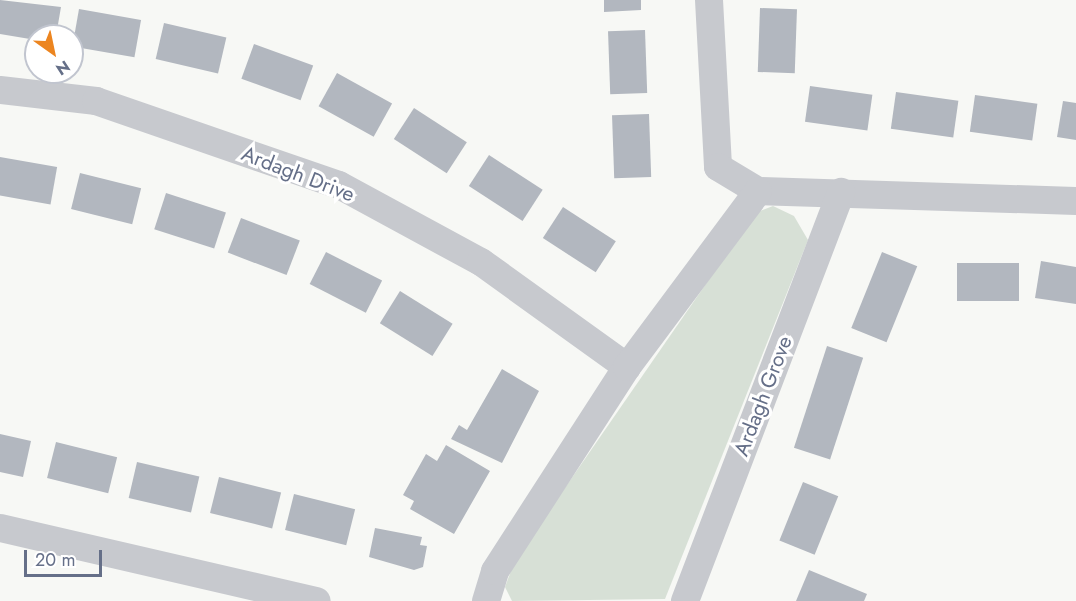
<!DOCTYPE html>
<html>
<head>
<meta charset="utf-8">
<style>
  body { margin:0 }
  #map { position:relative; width:1076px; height:601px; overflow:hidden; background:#f7f8f5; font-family:Jost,sans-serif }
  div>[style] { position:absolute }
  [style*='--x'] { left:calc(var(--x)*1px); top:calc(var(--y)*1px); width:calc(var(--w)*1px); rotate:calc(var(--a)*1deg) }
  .green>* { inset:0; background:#d7e0d6 }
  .building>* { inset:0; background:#b2b7bf; transform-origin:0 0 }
  .minor>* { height:28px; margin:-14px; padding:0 14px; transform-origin:14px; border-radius:14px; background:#c7c9ce }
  span { translate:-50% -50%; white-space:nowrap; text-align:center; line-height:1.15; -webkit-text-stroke:6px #fff; paint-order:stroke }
  .street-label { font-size:21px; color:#656f88 }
  .north { position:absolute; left:24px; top:24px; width:60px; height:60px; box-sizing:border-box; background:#fff; border:2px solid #c1c5cf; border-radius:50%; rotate:147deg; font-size:16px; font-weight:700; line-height:24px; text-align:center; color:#656f88 }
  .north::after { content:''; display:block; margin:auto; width:21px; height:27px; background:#ec8520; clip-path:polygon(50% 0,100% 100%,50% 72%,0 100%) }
  .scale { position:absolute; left:24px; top:550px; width:78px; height:27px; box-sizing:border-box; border:3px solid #656f88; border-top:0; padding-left:8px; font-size:18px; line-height:21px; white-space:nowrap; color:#656f88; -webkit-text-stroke:4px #fff; paint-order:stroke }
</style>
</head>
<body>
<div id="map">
  <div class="green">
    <div style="clip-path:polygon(773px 206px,794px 216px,808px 240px,665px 599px,512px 601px,505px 587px,515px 560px,755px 213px)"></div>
  </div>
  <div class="building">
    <div style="clip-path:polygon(0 0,61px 7px,56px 36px,36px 36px,36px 40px,0 34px)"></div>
    <div style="clip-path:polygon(604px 0,641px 0,641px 10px,604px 12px)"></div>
    <div style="left:760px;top:8px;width:37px;height:64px;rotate:2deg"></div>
    <div style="left:79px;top:9px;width:63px;height:38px;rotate:10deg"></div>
    <div style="left:164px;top:23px;width:64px;height:37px;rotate:13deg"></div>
    <div style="left:645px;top:30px;width:63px;height:37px;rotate:88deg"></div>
    <div style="left:254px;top:44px;width:63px;height:37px;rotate:20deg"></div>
    <div style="left:337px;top:73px;width:63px;height:38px;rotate:29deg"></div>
    <div style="left:810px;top:86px;width:63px;height:36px;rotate:8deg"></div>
    <div style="left:896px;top:92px;width:63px;height:37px;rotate:8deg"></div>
    <div style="left:975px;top:95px;width:63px;height:37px;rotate:8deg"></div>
    <div style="clip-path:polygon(1063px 101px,1076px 103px,1076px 140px,1057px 137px)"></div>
    <div style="left:414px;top:108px;width:63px;height:37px;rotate:33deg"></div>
    <div style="left:649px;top:114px;width:63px;height:37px;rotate:88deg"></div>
    <div style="left:489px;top:155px;width:64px;height:37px;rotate:33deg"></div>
    <div style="left:0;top:157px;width:58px;height:38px;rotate:10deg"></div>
    <div style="left:80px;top:173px;width:63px;height:37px;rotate:14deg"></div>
    <div style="left:166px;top:193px;width:63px;height:38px;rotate:18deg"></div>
    <div style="left:563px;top:207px;width:63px;height:37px;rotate:33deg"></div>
    <div style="left:241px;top:218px;width:63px;height:37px;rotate:21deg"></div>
    <div style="left:326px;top:252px;width:63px;height:36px;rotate:27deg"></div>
    <div style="left:882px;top:252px;width:38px;height:82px;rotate:22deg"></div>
    <div style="clip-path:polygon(1041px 261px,1076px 267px,1076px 304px,1035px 298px)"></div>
    <div style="left:957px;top:263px;width:62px;height:38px"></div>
    <div style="left:400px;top:291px;width:62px;height:38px;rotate:32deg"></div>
    <div style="left:827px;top:346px;width:38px;height:107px;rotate:18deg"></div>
    <div style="clip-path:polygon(502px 369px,539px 391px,502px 463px,451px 439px,459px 425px,467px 430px)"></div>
    <div style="clip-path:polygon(0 434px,31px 441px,23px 477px,0 472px)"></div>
    <div style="left:56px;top:442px;width:63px;height:37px;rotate:14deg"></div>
    <div style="clip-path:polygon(446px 445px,490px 471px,454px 534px,410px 509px,414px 501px,403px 495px,426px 454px,437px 461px)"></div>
    <div style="left:137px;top:462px;width:64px;height:37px;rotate:13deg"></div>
    <div style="left:219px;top:477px;width:64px;height:37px;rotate:14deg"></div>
    <div style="left:803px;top:482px;width:38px;height:63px;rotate:22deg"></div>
    <div style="left:294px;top:494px;width:63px;height:37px;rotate:14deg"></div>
    <div style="clip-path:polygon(375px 528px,422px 537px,420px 545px,427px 546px,423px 567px,414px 570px,369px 557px)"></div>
    <div style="clip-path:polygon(809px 570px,867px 594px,864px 601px,796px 601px)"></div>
  </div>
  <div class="minor">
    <div style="--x:709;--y:0;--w:167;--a:86.9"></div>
    <div style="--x:718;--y:167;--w:47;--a:31"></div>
    <div style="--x:0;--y:90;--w:97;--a:6.5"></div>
    <div style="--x:96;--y:101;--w:257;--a:19.1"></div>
    <div style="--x:339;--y:185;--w:162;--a:28.5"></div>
    <div style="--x:481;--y:262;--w:180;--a:35.7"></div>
    <div style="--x:758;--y:191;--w:318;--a:1.8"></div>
    <div style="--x:0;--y:528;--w:325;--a:13"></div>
    <div style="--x:486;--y:601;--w:31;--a:-73"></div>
    <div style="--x:495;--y:571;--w:243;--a:-57.1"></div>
    <div style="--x:627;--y:367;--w:219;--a:-53.3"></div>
    <div style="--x:685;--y:601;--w:438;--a:-69.1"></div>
  </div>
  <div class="street-label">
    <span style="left:298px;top:174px;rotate:21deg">Ardagh Drive</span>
    <span style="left:763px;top:396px;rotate:-69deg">Ardagh Grove</span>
  </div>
  <div class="north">N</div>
  <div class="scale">20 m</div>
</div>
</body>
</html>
